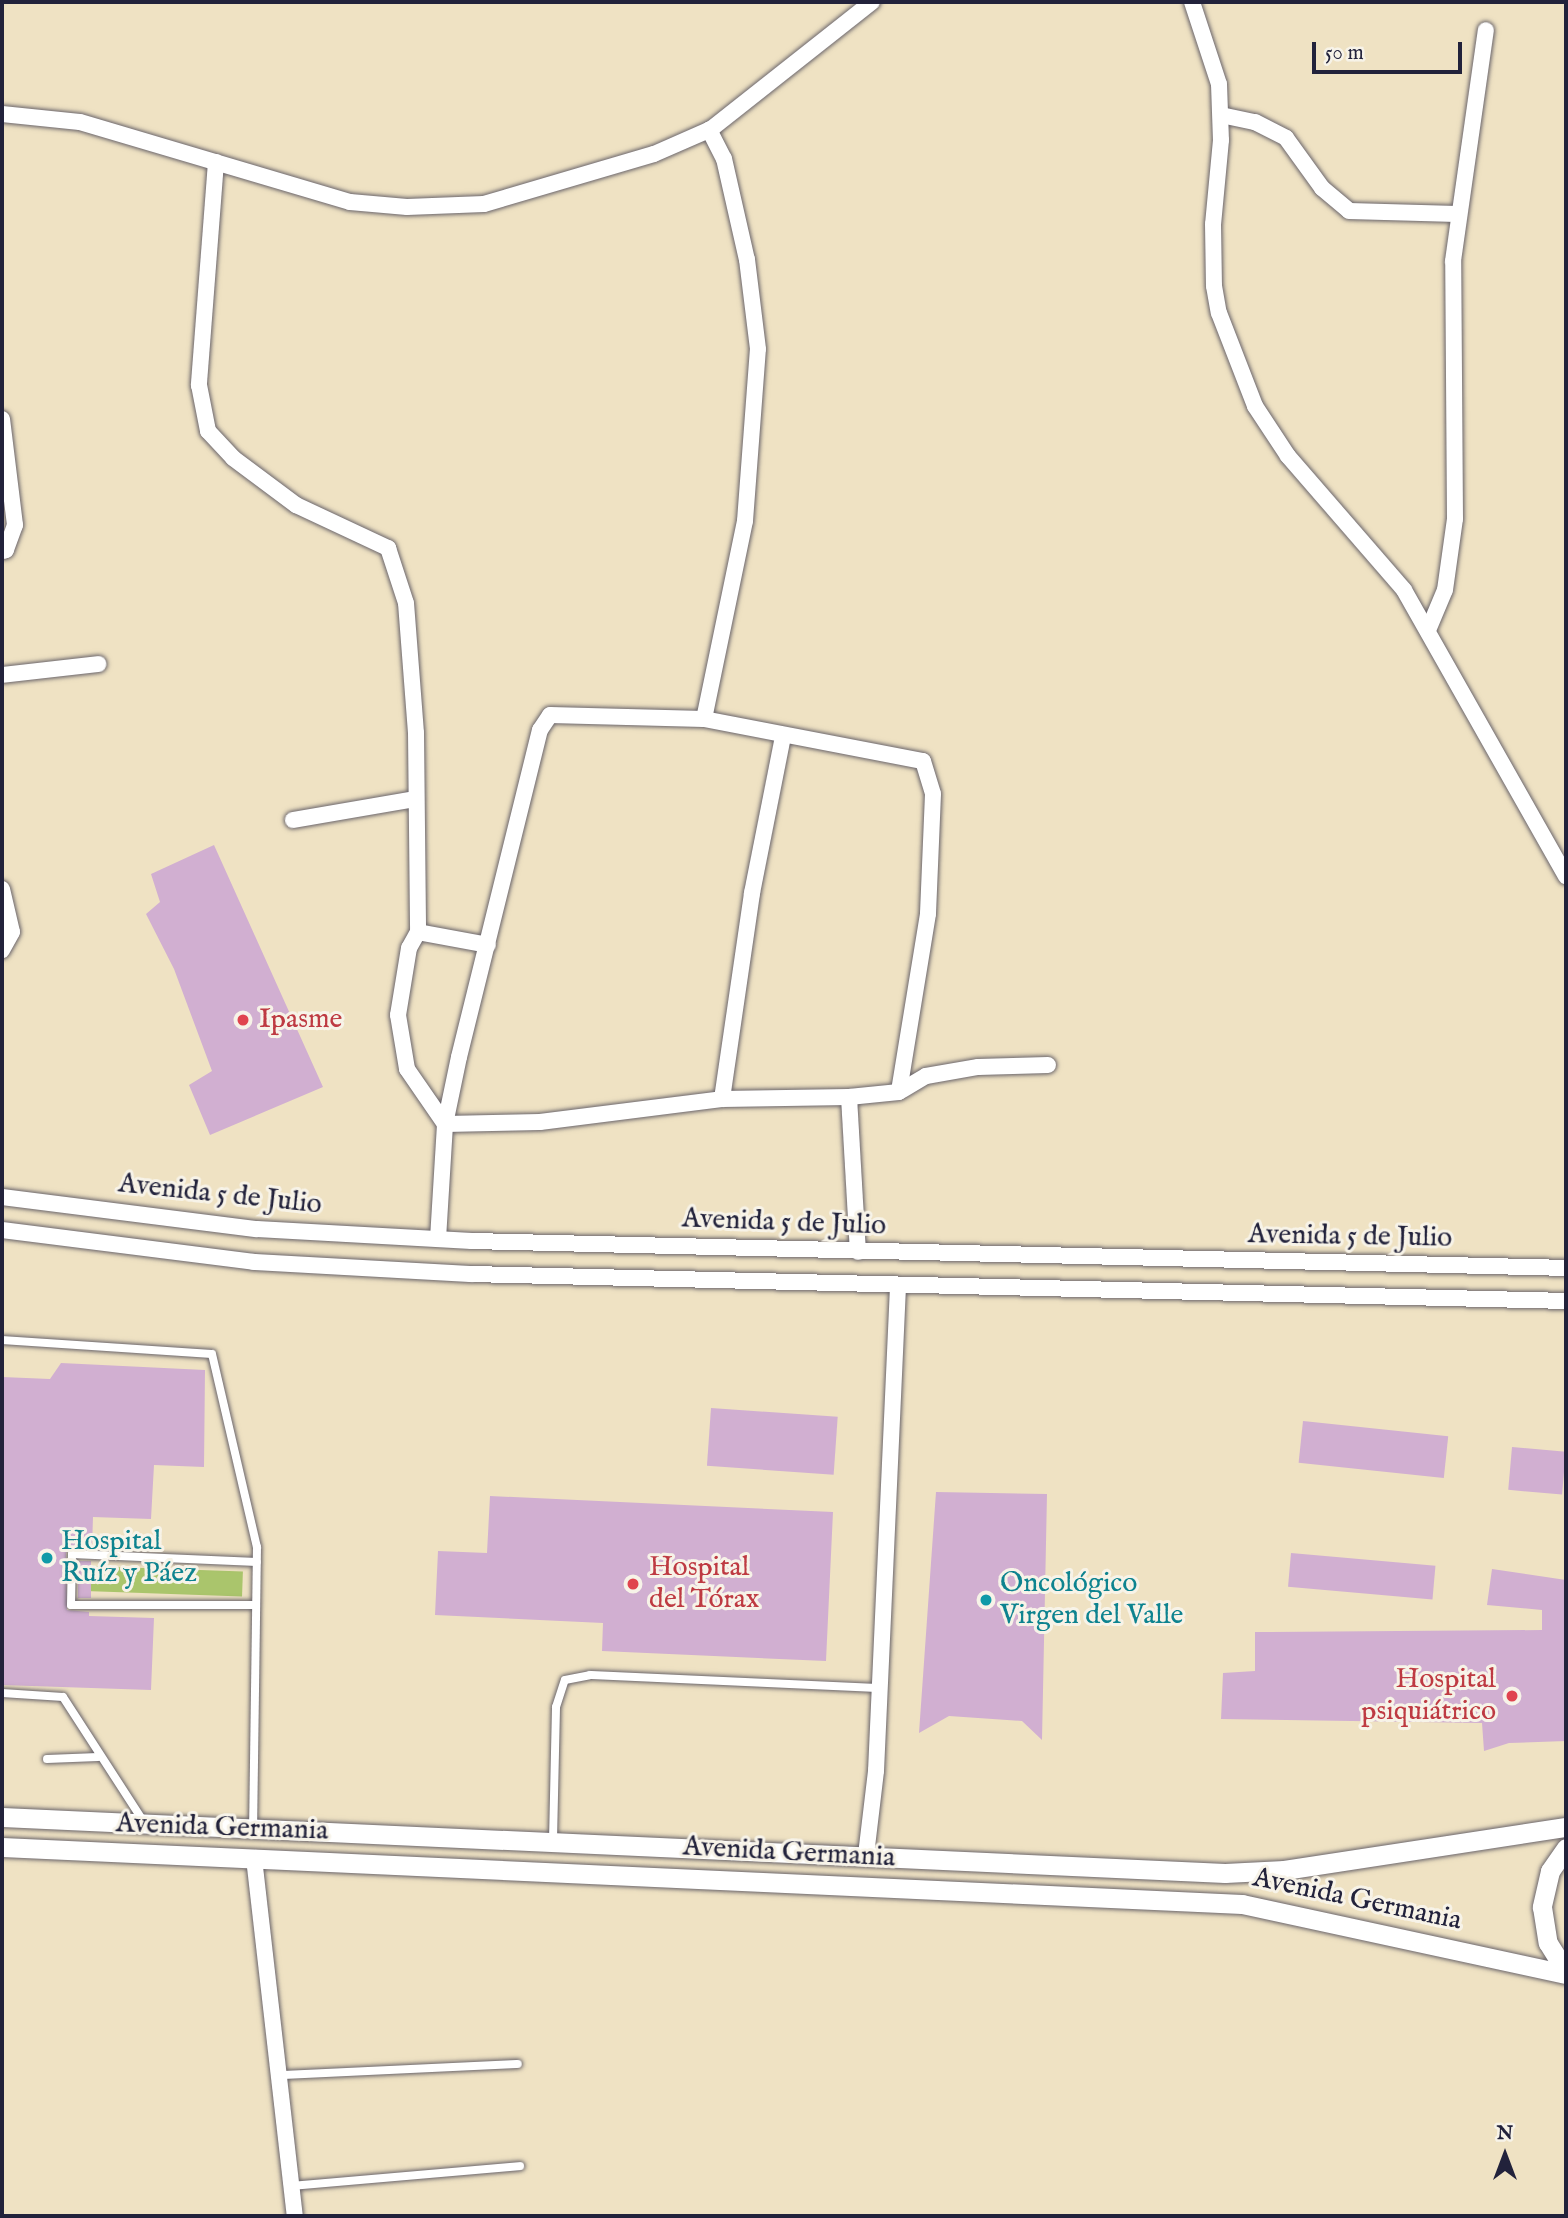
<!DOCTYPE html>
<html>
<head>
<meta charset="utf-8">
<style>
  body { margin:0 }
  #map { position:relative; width:1568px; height:2218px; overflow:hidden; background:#efe2c3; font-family:"IM FELL English",serif }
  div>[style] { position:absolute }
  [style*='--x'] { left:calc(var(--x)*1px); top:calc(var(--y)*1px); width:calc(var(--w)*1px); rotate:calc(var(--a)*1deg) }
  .green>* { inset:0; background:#aac56c; transform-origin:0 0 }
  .building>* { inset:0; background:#d1afd1; transform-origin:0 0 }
  .roads { filter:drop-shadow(0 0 2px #6a656b) drop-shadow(0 0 2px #6a656b) }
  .service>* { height:8px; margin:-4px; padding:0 4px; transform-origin:4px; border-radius:4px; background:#fff }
  .minor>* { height:16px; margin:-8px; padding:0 8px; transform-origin:8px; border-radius:8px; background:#fff }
  .tertiary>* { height:19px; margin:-9.5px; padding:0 9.5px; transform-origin:9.5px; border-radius:9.5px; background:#fff }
  .dots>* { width:19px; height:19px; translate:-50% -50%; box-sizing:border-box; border:4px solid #f7f3e8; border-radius:50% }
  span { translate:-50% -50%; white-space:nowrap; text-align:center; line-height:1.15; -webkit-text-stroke:6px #f7f3e8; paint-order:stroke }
  .health-label { font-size:28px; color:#be3a42 }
  .left { translate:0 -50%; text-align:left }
  .right { translate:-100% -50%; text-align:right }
  .street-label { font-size:28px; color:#22223b }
  .culture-label { font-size:28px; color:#0d838f }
  .frame { position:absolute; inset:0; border:4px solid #22223b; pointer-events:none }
  .north { position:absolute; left:1470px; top:2120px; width:70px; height:70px; -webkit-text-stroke:5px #f7f3e8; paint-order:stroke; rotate:0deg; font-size:19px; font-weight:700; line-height:28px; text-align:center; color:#22223b }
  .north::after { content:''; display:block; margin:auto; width:24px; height:32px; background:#22223b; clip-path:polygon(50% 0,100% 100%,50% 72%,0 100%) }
  .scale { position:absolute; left:1312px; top:42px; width:150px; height:32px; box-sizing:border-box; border:4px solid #22223b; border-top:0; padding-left:9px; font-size:21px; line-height:24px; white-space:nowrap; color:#22223b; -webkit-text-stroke:5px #f7f3e8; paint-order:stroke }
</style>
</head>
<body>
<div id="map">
  <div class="green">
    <div style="left:86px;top:1566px;width:157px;height:25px;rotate:2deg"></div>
  </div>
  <div class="building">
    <div style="clip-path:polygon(214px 845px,323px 1087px,210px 1135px,189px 1085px,212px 1071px,174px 969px,146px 914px,160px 902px,151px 874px)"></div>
    <div style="clip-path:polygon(61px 1363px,205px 1370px,204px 1467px,154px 1465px,151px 1519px,93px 1517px,92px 1548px,72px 1548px,66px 1553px,67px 1610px,89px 1612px,89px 1616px,154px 1618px,151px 1690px,2px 1685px,2px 1377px,50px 1379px)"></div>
    <div style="left:711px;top:1408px;width:127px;height:58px;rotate:4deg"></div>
    <div style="left:1303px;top:1421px;width:146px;height:42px;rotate:6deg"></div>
    <div style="left:1512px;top:1447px;width:54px;height:43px;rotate:5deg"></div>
    <div style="clip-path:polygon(936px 1492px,1047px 1494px,1042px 1740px,1022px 1721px,949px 1716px,919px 1733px)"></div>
    <div style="clip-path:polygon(490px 1496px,833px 1512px,826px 1661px,602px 1651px,603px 1623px,435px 1615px,438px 1551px,487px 1553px)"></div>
    <div style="left:1291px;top:1553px;width:145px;height:34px;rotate:5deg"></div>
    <div style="left:78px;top:1561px;width:13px;height:37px"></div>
    <div style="clip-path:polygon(1492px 1569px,1566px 1580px,1566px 1741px,1509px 1743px,1484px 1751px,1482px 1723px,1221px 1719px,1223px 1673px,1255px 1671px,1255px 1632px,1542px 1630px,1542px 1610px,1487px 1605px)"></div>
  </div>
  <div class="roads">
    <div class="service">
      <div style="--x:2;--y:1340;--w:210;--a:3.8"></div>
      <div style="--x:212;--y:1354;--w:198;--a:76.9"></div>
      <div style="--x:257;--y:1547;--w:281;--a:90.8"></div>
      <div style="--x:256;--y:1605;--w:185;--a:180"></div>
      <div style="--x:71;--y:1605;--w:51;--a:-88.9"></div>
      <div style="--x:72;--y:1554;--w:185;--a:2.5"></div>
      <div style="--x:2;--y:1693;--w:61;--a:3.8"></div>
      <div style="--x:63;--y:1697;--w:149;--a:57.1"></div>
      <div style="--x:47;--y:1759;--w:51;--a:-2.2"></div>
      <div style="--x:553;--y:1840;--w:133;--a:-88.7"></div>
      <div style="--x:556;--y:1707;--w:28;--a:-72"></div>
      <div style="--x:565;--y:1680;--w:25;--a:-11"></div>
      <div style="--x:590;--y:1675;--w:289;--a:2.6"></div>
      <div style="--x:282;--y:2075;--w:236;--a:-2.7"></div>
      <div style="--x:292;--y:2186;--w:229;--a:-5"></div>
    </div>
    <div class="minor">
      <div style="--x:1192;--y:2;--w:86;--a:71.8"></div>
      <div style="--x:1219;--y:84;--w:56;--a:88"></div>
      <div style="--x:1221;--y:140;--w:84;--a:95.4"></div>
      <div style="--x:1213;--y:224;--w:62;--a:89.1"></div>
      <div style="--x:1214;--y:286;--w:27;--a:80"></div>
      <div style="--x:1219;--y:313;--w:100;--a:68.8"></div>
      <div style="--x:1255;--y:406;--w:60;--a:56.6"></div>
      <div style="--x:1288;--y:456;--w:177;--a:49.1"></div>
      <div style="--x:1404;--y:590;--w:329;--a:60.5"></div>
      <div style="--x:2;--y:114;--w:78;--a:5.9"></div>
      <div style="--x:80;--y:122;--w:282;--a:16.5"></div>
      <div style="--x:350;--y:202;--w:57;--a:5"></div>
      <div style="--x:407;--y:207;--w:77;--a:-2.2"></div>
      <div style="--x:484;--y:204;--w:177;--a:-16.4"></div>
      <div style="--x:654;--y:154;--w:62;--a:-23.7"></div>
      <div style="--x:711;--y:129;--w:205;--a:-38.3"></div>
      <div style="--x:1221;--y:115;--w:35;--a:12"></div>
      <div style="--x:1255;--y:122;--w:35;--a:27"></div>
      <div style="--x:1286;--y:138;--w:62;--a:54.2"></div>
      <div style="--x:1322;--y:188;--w:35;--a:40"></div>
      <div style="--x:1349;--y:211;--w:108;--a:1.6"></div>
      <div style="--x:216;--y:162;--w:224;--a:94.4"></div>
      <div style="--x:199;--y:385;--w:47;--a:78.9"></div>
      <div style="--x:208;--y:431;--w:37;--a:47"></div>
      <div style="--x:233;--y:458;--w:79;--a:36.7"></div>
      <div style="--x:296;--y:505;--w:102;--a:25.1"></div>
      <div style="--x:388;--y:548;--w:58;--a:71.9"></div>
      <div style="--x:406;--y:603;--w:130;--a:85.6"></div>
      <div style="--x:416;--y:733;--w:199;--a:89.4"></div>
      <div style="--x:418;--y:932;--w:18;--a:119"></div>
      <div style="--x:409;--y:948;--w:68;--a:99.3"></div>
      <div style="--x:398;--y:1015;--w:55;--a:80.5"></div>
      <div style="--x:407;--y:1069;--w:67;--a:55.4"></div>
      <div style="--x:445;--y:1124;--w:95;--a:-1.2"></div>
      <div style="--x:540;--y:1122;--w:183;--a:-7.2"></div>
      <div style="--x:722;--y:1099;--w:127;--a:-0.9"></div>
      <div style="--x:849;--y:1097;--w:50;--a:-5.7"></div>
      <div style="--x:899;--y:1092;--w:31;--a:-31"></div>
      <div style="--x:926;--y:1076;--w:53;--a:-9.8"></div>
      <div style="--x:978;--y:1067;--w:70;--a:-1.6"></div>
      <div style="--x:2;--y:419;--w:107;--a:83"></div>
      <div style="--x:15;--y:525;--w:27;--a:110"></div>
      <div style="--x:6;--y:550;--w:4;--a:166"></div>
      <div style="--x:1429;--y:628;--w:41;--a:-67.2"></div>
      <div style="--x:1445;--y:590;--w:72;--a:-82"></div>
      <div style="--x:1455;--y:519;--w:258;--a:-90.4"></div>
      <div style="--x:1453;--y:261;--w:233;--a:-81.9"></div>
      <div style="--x:2;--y:675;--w:97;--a:-6.5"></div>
      <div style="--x:704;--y:719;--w:202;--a:-78.3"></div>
      <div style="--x:745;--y:521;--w:172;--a:-85.7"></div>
      <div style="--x:758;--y:349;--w:90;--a:-97"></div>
      <div style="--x:747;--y:260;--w:104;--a:-102.8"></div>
      <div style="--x:724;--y:159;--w:33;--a:-117"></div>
      <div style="--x:293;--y:820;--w:124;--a:-9.8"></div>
      <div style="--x:2;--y:889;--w:44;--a:76.9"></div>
      <div style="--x:12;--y:932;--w:21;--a:119"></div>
      <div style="--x:418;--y:932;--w:71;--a:10.5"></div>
      <div style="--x:849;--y:1097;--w:155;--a:86.7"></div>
      <div style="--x:722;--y:1099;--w:208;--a:-81.7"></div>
      <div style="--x:752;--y:893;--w:159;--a:-78.8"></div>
      <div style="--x:2;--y:1197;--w:257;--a:7.2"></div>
      <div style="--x:257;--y:1229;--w:215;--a:3.2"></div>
      <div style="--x:472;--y:1241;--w:1094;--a:1.41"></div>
      <div style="--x:2;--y:1230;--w:254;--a:7.2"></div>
      <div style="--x:254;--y:1262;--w:217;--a:3.2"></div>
      <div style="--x:471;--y:1274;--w:1095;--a:1.41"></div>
      <div style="--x:438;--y:1239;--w:115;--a:-86.5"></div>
      <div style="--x:445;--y:1124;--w:68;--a:-78.2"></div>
      <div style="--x:459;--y:1057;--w:337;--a:-76.1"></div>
      <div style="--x:540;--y:730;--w:18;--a:-56"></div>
      <div style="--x:550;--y:715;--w:154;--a:1.5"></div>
      <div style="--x:704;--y:719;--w:223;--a:10.9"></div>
      <div style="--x:923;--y:761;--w:34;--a:73"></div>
      <div style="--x:933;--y:794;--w:120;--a:92.4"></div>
      <div style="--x:928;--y:914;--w:180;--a:99.3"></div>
      <div style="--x:866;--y:1855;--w:85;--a:-83.2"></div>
      <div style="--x:876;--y:1771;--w:485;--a:-87.4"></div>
      <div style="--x:254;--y:1858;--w:360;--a:83.5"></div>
    </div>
    <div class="tertiary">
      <div style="--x:2;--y:1817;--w:1224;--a:2.62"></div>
      <div style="--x:1225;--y:1873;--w:59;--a:-2.9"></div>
      <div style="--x:1284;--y:1870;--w:285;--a:-8.7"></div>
      <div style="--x:2;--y:1847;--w:1241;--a:2.63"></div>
      <div style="--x:1242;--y:1904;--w:331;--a:12.2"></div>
      <div style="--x:1566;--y:1848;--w:28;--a:125"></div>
      <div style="--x:1550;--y:1871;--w:37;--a:103"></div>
      <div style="--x:1542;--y:1907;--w:36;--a:81"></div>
      <div style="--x:1548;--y:1943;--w:34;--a:58"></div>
    </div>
  </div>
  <div class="dots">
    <div style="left:243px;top:1020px;background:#e0444e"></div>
    <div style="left:47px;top:1558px;background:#0f9aa8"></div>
    <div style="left:633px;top:1584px;background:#e0444e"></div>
    <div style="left:986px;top:1600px;background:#0f9aa8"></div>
    <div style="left:1512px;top:1696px;background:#e0444e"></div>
  </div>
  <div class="health-label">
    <span class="left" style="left:259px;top:1020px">Ipasme</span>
    <span class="left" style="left:649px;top:1584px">Hospital<br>del Tórax</span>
    <span class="right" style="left:1496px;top:1696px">Hospital<br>psiquiátrico</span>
  </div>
  <div class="street-label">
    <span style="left:220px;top:1195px;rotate:6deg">Avenida 5 de Julio</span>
    <span style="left:784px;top:1223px;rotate:2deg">Avenida 5 de Julio</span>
    <span style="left:1350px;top:1237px;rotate:1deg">Avenida 5 de Julio</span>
    <span style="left:222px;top:1828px;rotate:2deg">Avenida Germania</span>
    <span style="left:789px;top:1853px;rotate:3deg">Avenida Germania</span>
    <span style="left:1357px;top:1900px;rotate:12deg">Avenida Germania</span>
  </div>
  <div class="culture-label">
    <span class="left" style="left:61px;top:1558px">Hospital<br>Ruíz y Páez</span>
    <span class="left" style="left:1000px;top:1600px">Oncológico<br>Virgen del Valle</span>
  </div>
  <div class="frame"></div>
  <div class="north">N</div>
  <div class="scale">50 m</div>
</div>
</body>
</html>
